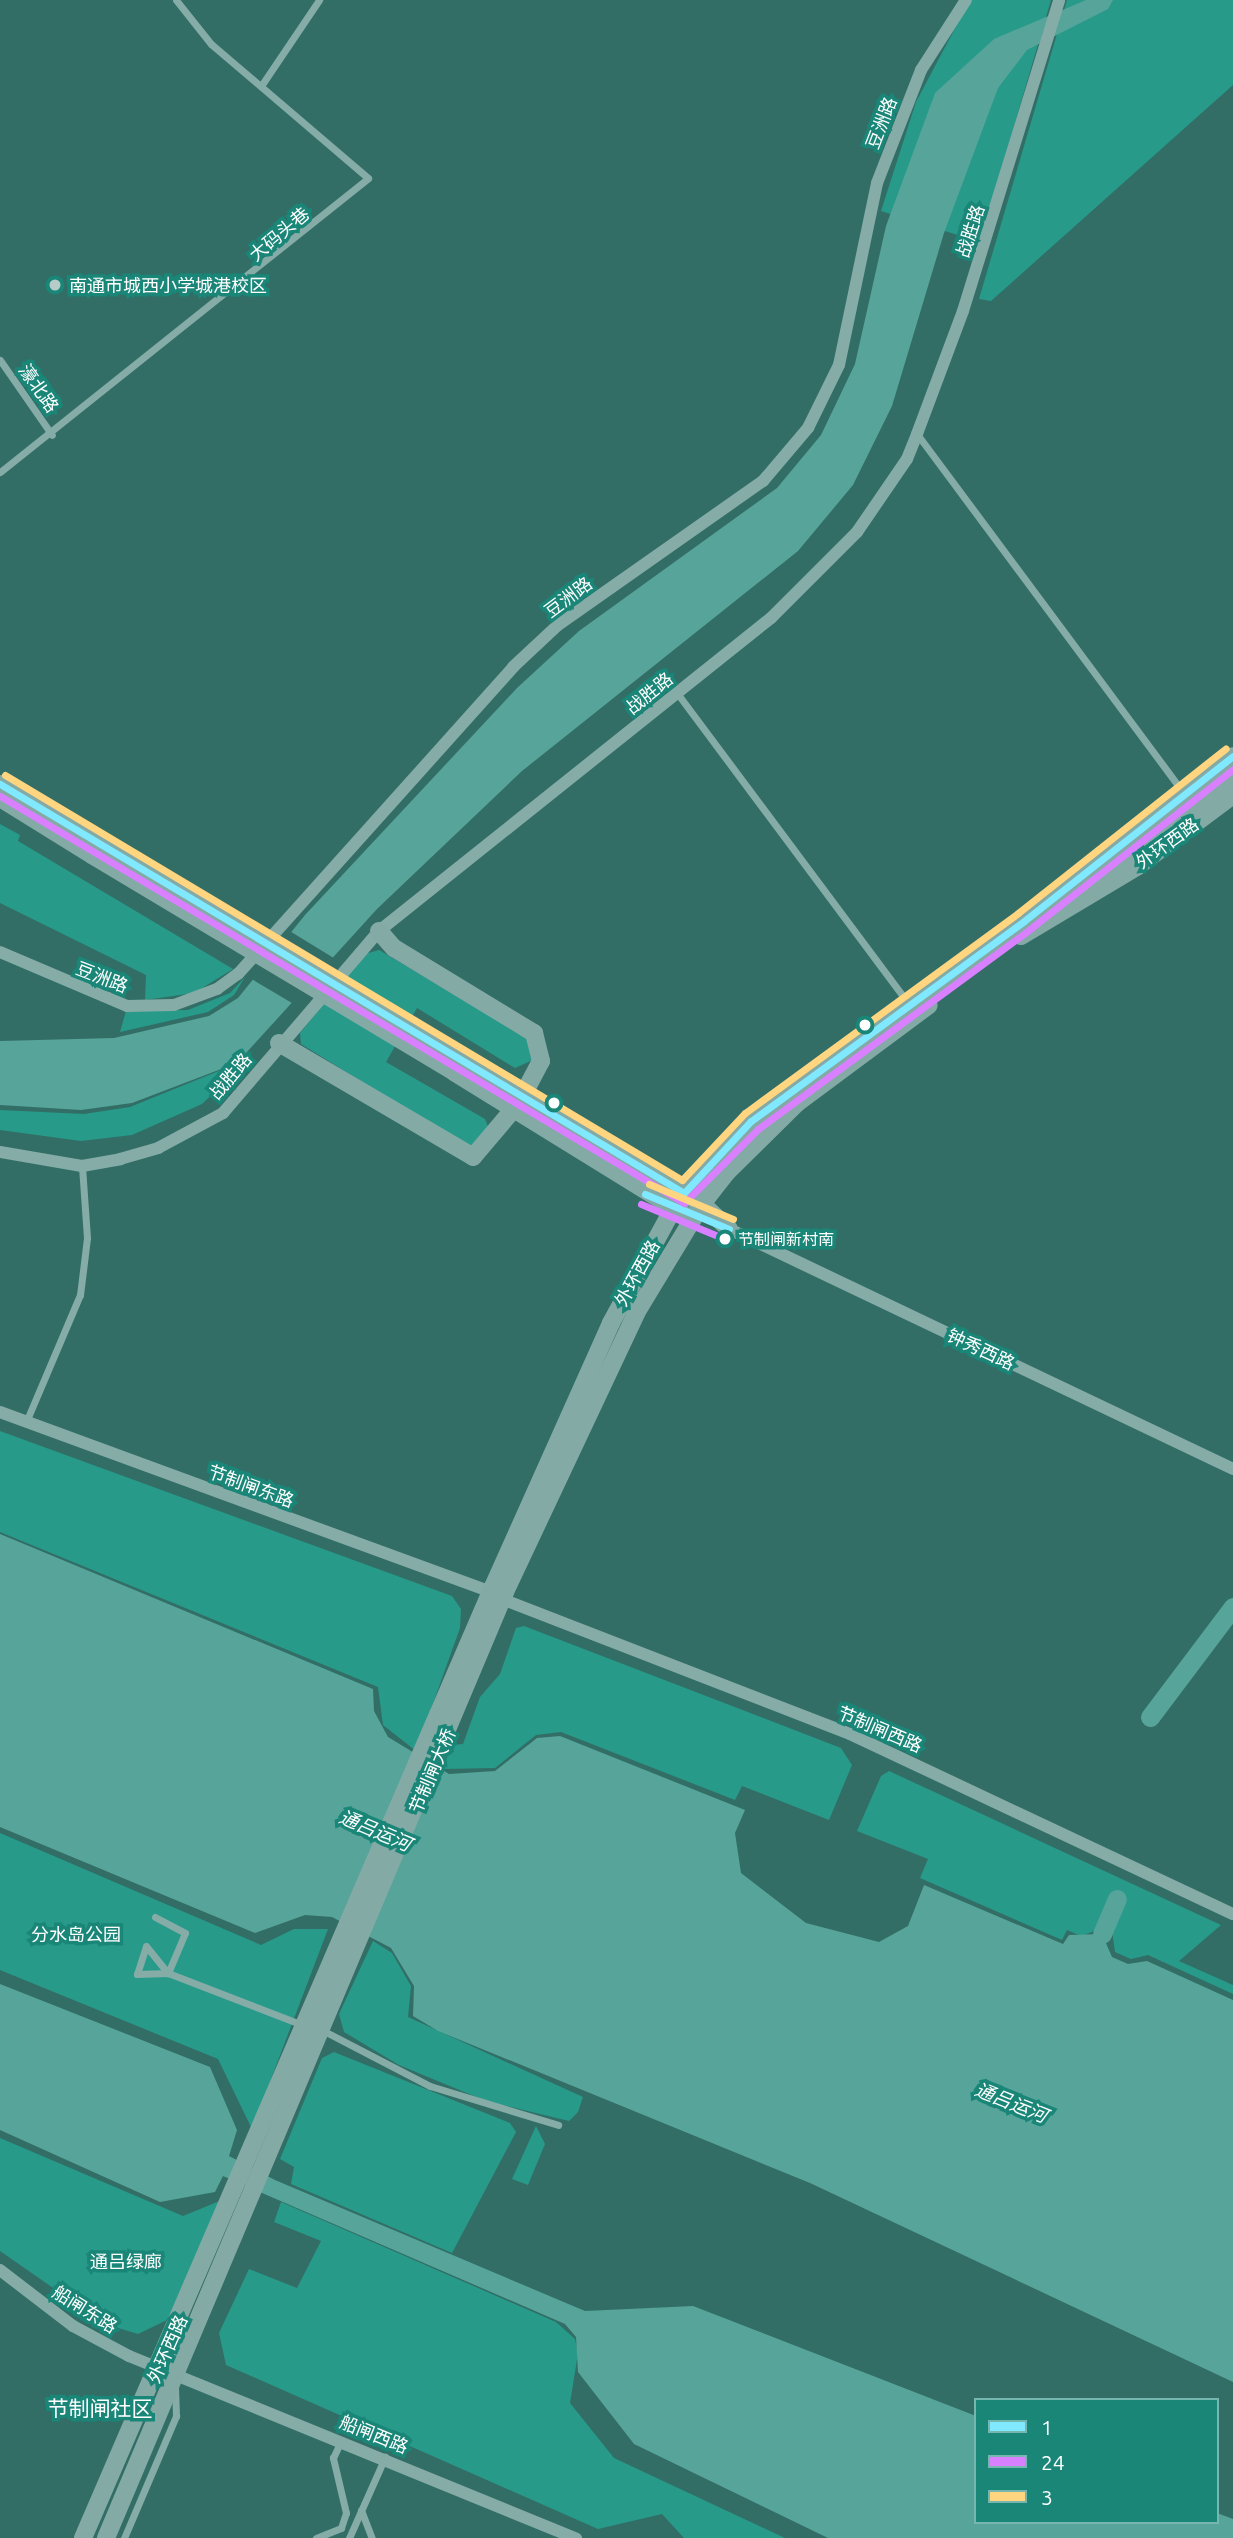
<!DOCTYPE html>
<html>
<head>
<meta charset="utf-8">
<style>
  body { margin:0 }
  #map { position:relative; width:1233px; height:2538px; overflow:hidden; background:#326e66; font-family:Ubuntu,"Noto Sans SC",sans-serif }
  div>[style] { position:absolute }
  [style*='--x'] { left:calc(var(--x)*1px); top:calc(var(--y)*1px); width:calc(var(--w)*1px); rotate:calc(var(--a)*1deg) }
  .green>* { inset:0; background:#279a8a }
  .water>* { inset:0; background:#56a49a }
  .pier>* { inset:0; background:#326e66 }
  .river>* { height:19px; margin:-9.5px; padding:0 9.5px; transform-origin:9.5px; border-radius:9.5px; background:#56a49a }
  .minor>* { height:7px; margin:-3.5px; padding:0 3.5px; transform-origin:3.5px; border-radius:3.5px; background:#85aca7 }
  .tertiary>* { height:12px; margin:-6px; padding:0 6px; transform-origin:6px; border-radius:6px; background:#85aca7 }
  .primary>* { height:18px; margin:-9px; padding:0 9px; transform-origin:9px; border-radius:9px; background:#84aaa6 }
  .primary-bridge>* { height:18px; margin:-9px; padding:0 9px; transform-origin:9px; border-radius:9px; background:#84aaa6 }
  .bus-1>* { height:7px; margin:-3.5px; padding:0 3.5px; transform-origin:3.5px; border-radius:3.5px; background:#80e8ff }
  .bus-2>* { height:7px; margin:-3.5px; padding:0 3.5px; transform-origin:3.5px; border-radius:3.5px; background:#d880ff }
  .bus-3>* { height:7px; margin:-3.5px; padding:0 3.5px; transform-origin:3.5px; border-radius:3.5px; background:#ffd580 }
  .dots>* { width:19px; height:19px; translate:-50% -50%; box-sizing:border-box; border:4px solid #198678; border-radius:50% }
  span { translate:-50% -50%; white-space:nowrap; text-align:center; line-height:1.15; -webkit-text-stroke:7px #198678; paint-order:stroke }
  .bus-label { font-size:16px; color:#fff }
  .left { translate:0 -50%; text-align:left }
  .street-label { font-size:18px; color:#fff }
  .poi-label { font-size:18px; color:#fff }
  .park-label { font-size:18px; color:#fff }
  .water-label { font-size:19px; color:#fff; font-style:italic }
  .quarter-label { font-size:21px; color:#fff }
  .legend { position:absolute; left:974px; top:2398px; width:245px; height:126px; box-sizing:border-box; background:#198678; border:2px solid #75b6ae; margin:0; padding:9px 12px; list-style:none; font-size:21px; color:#fff }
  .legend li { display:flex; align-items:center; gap:14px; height:35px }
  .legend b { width:35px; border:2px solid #75b6ae }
</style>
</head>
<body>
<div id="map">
  <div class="green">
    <div style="clip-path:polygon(970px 0,1051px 0,980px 242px,881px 211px,916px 102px)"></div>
    <div style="clip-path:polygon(1067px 0,1233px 0,1233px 85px,991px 301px,979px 299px)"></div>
    <div style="clip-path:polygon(0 824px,20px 835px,18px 841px,233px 969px,194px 993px,145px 1000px,146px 975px,0 903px)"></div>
    <div style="clip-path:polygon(379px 950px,528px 1038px,533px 1060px,515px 1068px,417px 1008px,386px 1062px,485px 1119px,489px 1129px,469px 1148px,301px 1044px,300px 1033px,365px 954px)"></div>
    <div style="clip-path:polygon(245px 977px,234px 995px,208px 1012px,120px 1032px,126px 1011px,188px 1010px,230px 993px)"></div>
    <div style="clip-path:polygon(226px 1068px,239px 1069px,202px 1104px,132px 1135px,81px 1141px,0 1130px,0 1110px,84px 1114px,130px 1107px)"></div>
    <div style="clip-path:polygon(0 1431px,452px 1596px,461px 1609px,460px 1628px,416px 1751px,383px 1725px,378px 1687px,0 1532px)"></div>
    <div style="clip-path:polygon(524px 1626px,841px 1748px,852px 1765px,829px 1820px,742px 1786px,735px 1800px,561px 1732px,536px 1735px,495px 1768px,443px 1769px,451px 1745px,463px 1744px,480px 1697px,500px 1674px,516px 1628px)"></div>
    <div style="clip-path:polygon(889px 1771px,1221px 1925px,1179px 1961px,1233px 1985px,1233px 1994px,1148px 1955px,1131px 1959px,1115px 1952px,1112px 1931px,1122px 1897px,1117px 1893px,1095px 1931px,1081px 1936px,1067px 1930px,1062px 1940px,920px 1878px,928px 1859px,857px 1831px,881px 1776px)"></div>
    <div style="clip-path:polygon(0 1833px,261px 1945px,294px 1929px,328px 1929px,252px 2129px,218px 2059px,0 1970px)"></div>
    <div style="clip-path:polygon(373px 1941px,392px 1953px,411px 1986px,408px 2017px,583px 2097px,578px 2112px,569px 2121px,486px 2101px,399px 2065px,344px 2032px,339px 2014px)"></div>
    <div style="clip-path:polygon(334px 2052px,510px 2123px,516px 2132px,452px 2253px,291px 2184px,294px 2167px,280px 2159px,322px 2058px)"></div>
    <div style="clip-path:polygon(536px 2126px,545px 2144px,528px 2185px,512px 2179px)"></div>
    <div style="clip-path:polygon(0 2138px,183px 2216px,222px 2200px,169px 2319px,138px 2334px,105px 2324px,0 2251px)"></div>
    <div style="clip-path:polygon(281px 2202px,556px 2322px,575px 2339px,578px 2353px,570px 2403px,614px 2458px,785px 2538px,684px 2538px,662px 2514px,598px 2529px,226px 2365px,219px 2333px,249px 2269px,297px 2288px,321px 2241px,274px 2222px)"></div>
  </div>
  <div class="water">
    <div style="clip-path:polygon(1086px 0,1113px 0,1108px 9px,1027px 50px,998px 88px,944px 233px,892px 406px,853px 485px,798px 551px,522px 771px,377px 909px,237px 1063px,132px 1103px,81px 1110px,0 1105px,0 1041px,114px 1038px,209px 1016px,238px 998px,305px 915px,517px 688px,579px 631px,777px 488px,821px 435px,855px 364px,886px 226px,935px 93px,994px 39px)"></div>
    <div style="clip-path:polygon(0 1534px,373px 1689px,374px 1711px,388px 1737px,449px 1774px,495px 1771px,537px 1738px,560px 1736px,745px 1810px,735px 1833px,741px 1873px,806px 1923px,879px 1942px,908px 1926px,924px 1885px,1063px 1944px,1069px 1935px,1102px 1934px,1112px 1957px,1128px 1964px,1147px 1961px,1233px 2000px,1233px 2382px,810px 2183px,438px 2031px,413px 2016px,414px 1986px,391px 1948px,332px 1917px,305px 1915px,255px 1933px,0 1827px)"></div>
    <div style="clip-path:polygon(0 1984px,210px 2067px,237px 2130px,229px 2156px,275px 2180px,585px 2311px,693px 2306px,976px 2416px,976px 2522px,1217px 2522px,1217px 2513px,1233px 2519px,1233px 2538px,828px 2538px,634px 2444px,578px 2372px,576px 2337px,565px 2324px,223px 2176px,215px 2192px,160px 2202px,0 2130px)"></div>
  </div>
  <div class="pier">
    <div style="clip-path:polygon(288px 930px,337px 960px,297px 1006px,250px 978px)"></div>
  </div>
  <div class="river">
    <div style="--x:1150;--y:1717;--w:138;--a:-53"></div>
    <div style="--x:1102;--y:1934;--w:38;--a:-67"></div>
  </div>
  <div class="minor">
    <div style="--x:261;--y:86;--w:104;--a:-56"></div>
    <div style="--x:0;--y:360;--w:91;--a:55.3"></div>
    <div style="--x:917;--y:434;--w:446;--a:53.4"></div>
    <div style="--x:0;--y:472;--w:471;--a:-38.6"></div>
    <div style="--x:368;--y:178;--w:206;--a:-139.5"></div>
    <div style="--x:211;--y:44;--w:56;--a:-128.5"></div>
    <div style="--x:677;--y:693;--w:388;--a:53.3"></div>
    <div style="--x:26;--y:1422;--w:138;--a:-67"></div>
    <div style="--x:80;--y:1295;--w:57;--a:-83"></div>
    <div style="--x:87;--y:1238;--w:72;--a:-94"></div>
    <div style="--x:155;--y:1917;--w:34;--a:28"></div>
    <div style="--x:185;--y:1933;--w:43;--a:113"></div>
    <div style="--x:168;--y:1973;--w:31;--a:178"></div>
    <div style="--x:137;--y:1974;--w:29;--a:-72"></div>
    <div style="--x:146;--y:1946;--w:35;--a:51"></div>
    <div style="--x:168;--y:1973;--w:145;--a:21.1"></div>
    <div style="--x:320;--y:2029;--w:124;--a:27.4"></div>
    <div style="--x:430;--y:2086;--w:134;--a:16.9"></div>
    <div style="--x:361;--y:2510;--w:30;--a:69"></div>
    <div style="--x:124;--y:2538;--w:133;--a:-66.9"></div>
    <div style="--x:176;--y:2416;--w:28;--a:-92"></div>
    <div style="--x:316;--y:2538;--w:27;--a:-22"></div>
    <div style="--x:341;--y:2528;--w:16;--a:-72"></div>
    <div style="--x:346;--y:2513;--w:57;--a:-103.3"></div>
    <div style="--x:333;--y:2458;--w:19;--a:-65"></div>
    <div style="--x:349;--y:2538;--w:89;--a:-66"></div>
  </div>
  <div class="tertiary">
    <div style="--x:0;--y:952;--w:138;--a:23"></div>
    <div style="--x:127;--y:1006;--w:47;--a:-1.2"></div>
    <div style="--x:174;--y:1005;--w:46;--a:-20.4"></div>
    <div style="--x:217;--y:989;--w:26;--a:-36"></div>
    <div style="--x:238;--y:974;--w:412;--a:-48.1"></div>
    <div style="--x:513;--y:667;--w:62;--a:-43"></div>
    <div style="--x:558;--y:625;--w:251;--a:-35.1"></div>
    <div style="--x:763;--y:481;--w:70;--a:-49.7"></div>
    <div style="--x:808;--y:428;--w:70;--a:-63.8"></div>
    <div style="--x:839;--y:365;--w:186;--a:-78.2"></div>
    <div style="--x:877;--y:183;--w:121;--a:-68.7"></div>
    <div style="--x:921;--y:70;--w:83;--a:-57.3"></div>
    <div style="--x:0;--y:1152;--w:83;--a:9.7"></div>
    <div style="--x:82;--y:1166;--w:39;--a:-10"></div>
    <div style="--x:120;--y:1159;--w:40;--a:-16"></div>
    <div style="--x:158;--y:1148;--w:74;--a:-28.3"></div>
    <div style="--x:223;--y:1113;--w:240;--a:-49.4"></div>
    <div style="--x:379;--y:931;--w:502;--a:-38.61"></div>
    <div style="--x:771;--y:618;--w:122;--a:-45"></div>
    <div style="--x:857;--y:532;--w:88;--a:-55.6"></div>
    <div style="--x:907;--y:459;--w:27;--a:-68"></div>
    <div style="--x:917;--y:434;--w:131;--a:-69.5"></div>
    <div style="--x:963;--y:311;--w:325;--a:-72.8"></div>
    <div style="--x:729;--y:1229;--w:558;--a:25.46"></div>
    <div style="--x:0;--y:1412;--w:523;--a:20.13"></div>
    <div style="--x:502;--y:1599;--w:373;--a:21.2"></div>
    <div style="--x:850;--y:1734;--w:423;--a:25.2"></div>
    <div style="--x:0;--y:2270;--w:92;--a:37.5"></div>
    <div style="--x:73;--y:2326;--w:64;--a:28.2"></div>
    <div style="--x:129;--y:2356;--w:483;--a:22.2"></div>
  </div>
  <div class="primary">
    <div style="--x:0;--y:784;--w:115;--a:29.7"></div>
    <div style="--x:0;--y:798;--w:108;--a:31.8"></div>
    <div style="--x:1106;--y:874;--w:160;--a:-37.7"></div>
    <div style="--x:379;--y:931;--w:23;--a:49"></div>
    <div style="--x:394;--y:948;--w:164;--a:31.3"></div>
    <div style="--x:534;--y:1033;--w:29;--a:76"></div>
    <div style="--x:541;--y:1061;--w:41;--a:117.8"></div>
    <div style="--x:1021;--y:936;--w:136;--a:-30.9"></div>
    <div style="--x:1138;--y:866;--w:119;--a:-36.8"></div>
    <div style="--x:279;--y:1043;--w:225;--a:30.4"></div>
    <div style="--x:473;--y:1157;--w:59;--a:-49.8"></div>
    <div style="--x:460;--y:1059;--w:273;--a:30.9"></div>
    <div style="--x:454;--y:1072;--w:268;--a:31.7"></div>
    <div style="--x:729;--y:1229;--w:37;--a:-137"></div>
    <div style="--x:702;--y:1204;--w:39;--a:-52"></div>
    <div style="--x:726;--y:1173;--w:100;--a:-44.6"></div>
    <div style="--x:797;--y:1103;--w:164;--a:-36.6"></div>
    <div style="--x:83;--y:2538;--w:1036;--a:-66.68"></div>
    <div style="--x:493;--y:1587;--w:289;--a:-65.9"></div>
    <div style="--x:611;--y:1323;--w:130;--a:-61.5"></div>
    <div style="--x:673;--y:1209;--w:118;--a:-48.4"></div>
    <div style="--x:751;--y:1121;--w:338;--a:-36.2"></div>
    <div style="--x:1024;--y:921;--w:266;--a:-38.3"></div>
    <div style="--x:106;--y:2538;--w:1027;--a:-67.13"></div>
    <div style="--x:505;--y:1592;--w:308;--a:-64.8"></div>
    <div style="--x:636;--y:1313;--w:127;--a:-58.8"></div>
  </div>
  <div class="primary-bridge">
    <div style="--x:100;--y:841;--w:421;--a:31.2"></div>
    <div style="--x:92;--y:855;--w:422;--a:30.9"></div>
  </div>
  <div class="bus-1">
    <div style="--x:0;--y:784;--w:797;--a:30.88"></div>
    <div style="--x:684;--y:1193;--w:98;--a:-47.1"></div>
    <div style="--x:751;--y:1121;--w:338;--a:-36.2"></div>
    <div style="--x:1024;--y:921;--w:266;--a:-38.3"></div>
    <div style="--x:645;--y:1194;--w:91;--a:22.6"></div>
  </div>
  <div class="bus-2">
    <div style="--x:0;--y:796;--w:796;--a:30.75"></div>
    <div style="--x:684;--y:1203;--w:105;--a:-45"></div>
    <div style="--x:758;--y:1129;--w:338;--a:-36.3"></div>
    <div style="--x:1030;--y:929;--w:258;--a:-38.2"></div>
    <div style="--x:641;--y:1204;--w:91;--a:22.6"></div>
  </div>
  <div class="bus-3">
    <div style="--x:5;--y:775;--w:789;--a:30.89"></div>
    <div style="--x:682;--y:1180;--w:92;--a:-46.8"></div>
    <div style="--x:745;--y:1113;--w:338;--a:-36.2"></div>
    <div style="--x:1018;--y:913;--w:265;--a:-38.4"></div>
    <div style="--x:649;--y:1184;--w:91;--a:22.6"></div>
  </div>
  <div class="dots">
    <div style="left:55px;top:285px;background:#b7ccc9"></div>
    <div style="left:865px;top:1025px;background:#fff"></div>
    <div style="left:554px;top:1103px;background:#fff"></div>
    <div style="left:725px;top:1239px;background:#fff"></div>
  </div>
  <div class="bus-label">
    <span class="left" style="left:738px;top:1239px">节制闸新村南</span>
  </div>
  <div class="street-label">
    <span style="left:881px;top:123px;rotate:-69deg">豆洲路</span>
    <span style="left:970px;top:231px;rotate:-72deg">战胜路</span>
    <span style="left:279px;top:234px;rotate:-40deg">大码头巷</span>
    <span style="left:39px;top:388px;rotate:55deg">濠北路</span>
    <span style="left:568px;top:597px;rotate:-37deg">豆洲路</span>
    <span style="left:649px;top:693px;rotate:-39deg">战胜路</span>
    <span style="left:1167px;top:843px;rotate:-36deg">外环西路</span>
    <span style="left:102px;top:977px;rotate:21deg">豆洲路</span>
    <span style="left:230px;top:1076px;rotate:-50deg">战胜路</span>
    <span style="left:637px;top:1273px;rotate:-61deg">外环西路</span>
    <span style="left:981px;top:1349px;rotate:25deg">钟秀西路</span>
    <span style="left:251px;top:1486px;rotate:20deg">节制闸东路</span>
    <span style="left:880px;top:1729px;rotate:23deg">节制闸西路</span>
    <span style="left:432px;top:1771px;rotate:-67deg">节制闸大桥</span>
    <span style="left:85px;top:2309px;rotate:32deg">船闸东路</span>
    <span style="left:167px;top:2349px;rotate:-66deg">外环西路</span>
    <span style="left:374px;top:2434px;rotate:22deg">船闸西路</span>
  </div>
  <div class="poi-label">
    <span class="left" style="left:69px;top:285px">南通市城西小学城港校区</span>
  </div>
  <div class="park-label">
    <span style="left:76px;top:1934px">分水岛公园</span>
    <span style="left:126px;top:2261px">通吕绿廊</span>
  </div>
  <div class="water-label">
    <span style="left:375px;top:1831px;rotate:23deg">通吕运河</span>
    <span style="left:1011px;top:2103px;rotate:22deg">通吕运河</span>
  </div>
  <div class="quarter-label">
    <span style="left:100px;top:2408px">节制闸社区</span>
  </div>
  <ul class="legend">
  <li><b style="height:9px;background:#80e8ff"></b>1</li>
  <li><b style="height:9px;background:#d880ff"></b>24</li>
  <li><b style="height:9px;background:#ffd580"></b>3</li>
  </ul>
</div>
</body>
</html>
